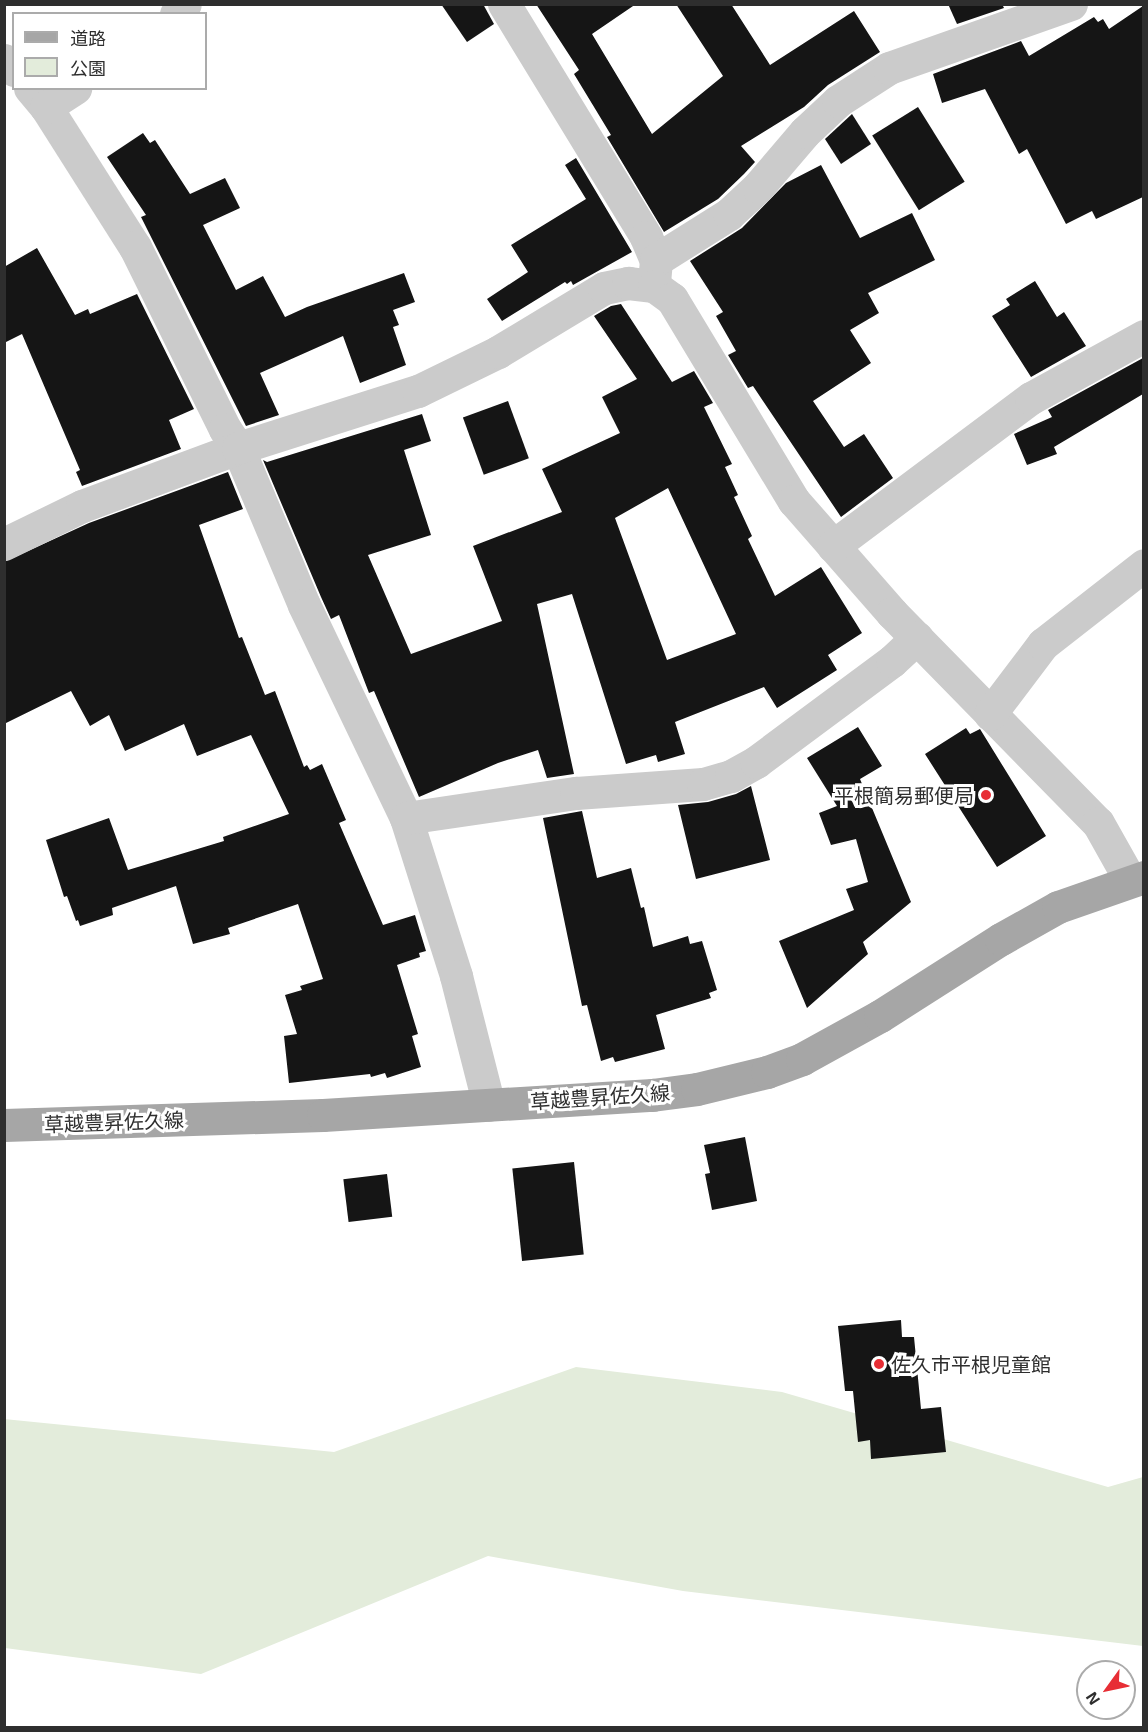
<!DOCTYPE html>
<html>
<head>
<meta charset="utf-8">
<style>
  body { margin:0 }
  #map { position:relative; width:1148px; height:1732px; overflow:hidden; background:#fff; font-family:"Exo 2","Noto Sans JP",sans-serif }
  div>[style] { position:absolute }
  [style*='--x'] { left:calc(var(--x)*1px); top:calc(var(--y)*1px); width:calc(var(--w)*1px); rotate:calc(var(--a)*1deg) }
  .green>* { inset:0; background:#e3ecdb }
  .building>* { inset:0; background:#151515; transform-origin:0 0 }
  .minor>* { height:33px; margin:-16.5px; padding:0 16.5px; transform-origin:16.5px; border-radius:16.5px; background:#cbcbcb }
  .major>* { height:33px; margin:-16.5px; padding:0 16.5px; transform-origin:16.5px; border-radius:16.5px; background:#a6a6a6 }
  .dots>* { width:16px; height:16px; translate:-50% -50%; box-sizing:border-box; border:3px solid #fff; border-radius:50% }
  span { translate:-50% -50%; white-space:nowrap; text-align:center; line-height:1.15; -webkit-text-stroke:6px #fff; paint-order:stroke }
  .poi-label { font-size:20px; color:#2e2e2e }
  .right { translate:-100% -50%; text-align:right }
  .left { translate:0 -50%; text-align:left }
  .street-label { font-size:20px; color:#2e2e2e }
  .frame { position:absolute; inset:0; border:6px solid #2e2e2e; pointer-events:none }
  .legend { position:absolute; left:12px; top:12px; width:195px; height:78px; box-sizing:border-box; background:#fff; border:2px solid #ababab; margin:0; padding:8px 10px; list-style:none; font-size:18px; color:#2e2e2e }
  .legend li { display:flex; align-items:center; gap:12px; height:30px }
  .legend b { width:30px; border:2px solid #ababab }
  .north { position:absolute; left:1076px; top:1660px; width:60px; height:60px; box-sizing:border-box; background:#fff; border:2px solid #ababab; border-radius:50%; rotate:237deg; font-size:16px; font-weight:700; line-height:24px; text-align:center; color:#2e2e2e }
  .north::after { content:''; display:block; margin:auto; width:21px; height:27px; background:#e72e35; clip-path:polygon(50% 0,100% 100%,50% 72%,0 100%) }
</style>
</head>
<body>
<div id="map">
  <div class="green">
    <div style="clip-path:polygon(576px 1367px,782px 1392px,1108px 1487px,1143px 1477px,1143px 1646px,683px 1591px,488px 1556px,201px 1674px,5px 1648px,4px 1419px,334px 1452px)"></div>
  </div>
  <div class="building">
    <div style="clip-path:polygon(441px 4px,483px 4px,494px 24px,467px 42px)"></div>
    <div style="clip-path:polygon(536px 4px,636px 4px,592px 34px,652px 134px,723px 76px,676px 4px,731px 4px,770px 65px,854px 11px,880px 52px,828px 85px,804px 107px,741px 146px,755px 162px,744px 174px,718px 199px,664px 232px,607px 137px,611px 135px,574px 74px,579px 70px)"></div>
    <div style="clip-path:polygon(948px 4px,1002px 4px,1004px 8px,957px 24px)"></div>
    <div style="clip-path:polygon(1143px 6px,1143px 197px,1096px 219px,1092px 211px,1066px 224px,1027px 149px,1019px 154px,985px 89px,942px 103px,933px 74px,1021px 41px,1029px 56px,1094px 17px,1098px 22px,1103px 19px,1109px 29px)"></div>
    <div style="left:918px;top:107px;width:88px;height:54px;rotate:58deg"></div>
    <div style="clip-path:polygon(852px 114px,871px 144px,841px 164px,825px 139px)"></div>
    <div style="clip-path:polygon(143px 133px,150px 143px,155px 140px,190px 194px,225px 178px,240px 208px,203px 225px,236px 290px,263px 276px,285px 317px,307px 307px,404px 273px,415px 302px,393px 310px,399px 325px,393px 327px,406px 365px,360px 383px,343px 336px,260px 373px,279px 415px,246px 426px,141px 217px,146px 215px,107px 157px)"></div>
    <div style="clip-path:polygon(576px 158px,632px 252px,573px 285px,571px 281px,567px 284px,565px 282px,502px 321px,487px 299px,528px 272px,511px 245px,586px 199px,565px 165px)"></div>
    <div style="clip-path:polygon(821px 165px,860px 238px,912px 213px,935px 260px,868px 293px,879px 313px,850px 330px,871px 363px,813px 401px,844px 447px,864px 434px,893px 478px,841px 517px,753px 386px,748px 388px,728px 355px,736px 351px,716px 316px,723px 312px,690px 261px,742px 228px,786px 183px)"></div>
    <div style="clip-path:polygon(37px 248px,75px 315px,88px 309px,90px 314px,137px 294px,194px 409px,169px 420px,181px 449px,82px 486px,76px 472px,80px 470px,22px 334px,4px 343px,4px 267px)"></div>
    <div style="clip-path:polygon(1035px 281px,1057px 317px,1064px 312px,1086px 346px,1031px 377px,992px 316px,1010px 305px,1006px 299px)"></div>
    <div style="clip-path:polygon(evenodd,621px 304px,672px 382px,694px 371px,713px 403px,704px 407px,732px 464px,725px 467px,738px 495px,734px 497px,752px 536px,748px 539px,775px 596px,821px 567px,862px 633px,828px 655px,837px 670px,777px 708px,764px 687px,675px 722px,685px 754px,658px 762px,656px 755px,626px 764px,572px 594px,537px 604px,574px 774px,547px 778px,538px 750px,498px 763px,419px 797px,374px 691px,369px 693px,339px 615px,331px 619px,321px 597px,263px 460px,267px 462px,422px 414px,431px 441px,404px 450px,431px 535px,368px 555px,411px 654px,502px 621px,473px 546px,562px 512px,542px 469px,620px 433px,602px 397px,637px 379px,594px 316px,611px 306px,621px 304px,668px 488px,736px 634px,667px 660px,615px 518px,668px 488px)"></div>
    <div style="clip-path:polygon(1143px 358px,1143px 394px,1054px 447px,1057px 454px,1027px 465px,1014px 434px,1052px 417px,1048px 410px)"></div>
    <div style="left:508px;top:401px;width:61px;height:48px;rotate:70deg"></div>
    <div style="clip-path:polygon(228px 472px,243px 509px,199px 525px,239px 638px,242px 637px,265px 695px,275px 691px,304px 767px,307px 765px,310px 770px,322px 764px,346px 820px,339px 823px,383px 925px,415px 915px,426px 951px,419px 953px,420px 957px,397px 965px,418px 1034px,412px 1036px,421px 1067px,387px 1078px,385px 1073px,371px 1077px,370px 1074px,289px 1083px,284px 1036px,297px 1034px,285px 995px,302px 990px,300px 986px,323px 979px,298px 904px,228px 928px,230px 934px,193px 944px,176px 886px,112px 908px,113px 915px,80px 926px,78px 920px,76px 921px,67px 896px,64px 897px,46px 840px,109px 818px,128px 870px,224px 841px,223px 837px,289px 814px,251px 735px,197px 756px,184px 724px,125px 751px,109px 715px,90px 726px,71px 691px,4px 724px,4px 562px,89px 523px)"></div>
    <div style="clip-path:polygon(858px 727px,882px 766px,860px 779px,911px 902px,863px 942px,868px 954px,807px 1008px,779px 941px,854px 910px,846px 889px,868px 882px,856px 839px,831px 845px,819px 813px,837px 806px,807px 758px)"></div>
    <div style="clip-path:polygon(966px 728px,970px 734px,980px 729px,1046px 836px,997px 867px,925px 754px)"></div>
    <div style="clip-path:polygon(751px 786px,770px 860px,696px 879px,678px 805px,708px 802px,736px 794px)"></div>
    <div style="clip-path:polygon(582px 811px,597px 878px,631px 868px,641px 908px,644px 907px,653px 947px,688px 936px,690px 944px,702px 941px,717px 990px,709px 993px,711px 998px,656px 1015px,665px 1049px,615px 1062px,613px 1057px,601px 1061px,587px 1005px,582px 1006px,543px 818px)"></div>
    <div style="clip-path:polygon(745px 1137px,757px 1201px,712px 1210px,705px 1174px,710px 1173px,704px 1145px)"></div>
    <div style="left:574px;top:1162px;width:93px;height:62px;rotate:84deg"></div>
    <div style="left:387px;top:1174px;width:43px;height:44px;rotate:83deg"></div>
    <div style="clip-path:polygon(901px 1320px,902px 1337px,914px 1337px,921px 1409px,941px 1407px,946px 1452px,871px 1459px,870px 1440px,858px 1442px,853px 1391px,845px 1391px,838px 1326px)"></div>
  </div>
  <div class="minor">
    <div style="--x:504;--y:4;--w:273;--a:58.6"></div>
    <div style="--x:646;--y:237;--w:25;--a:67"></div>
    <div style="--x:656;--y:260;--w:22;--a:95"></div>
    <div style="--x:176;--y:14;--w:13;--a:-48"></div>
    <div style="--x:4;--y:60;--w:14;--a:45"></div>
    <div style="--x:30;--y:88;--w:25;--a:50"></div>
    <div style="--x:46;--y:107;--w:166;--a:57.6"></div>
    <div style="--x:135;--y:247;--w:203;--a:63.7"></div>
    <div style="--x:225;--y:429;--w:23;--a:56"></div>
    <div style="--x:238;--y:448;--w:170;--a:67.2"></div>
    <div style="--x:304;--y:605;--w:236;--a:64.4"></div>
    <div style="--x:406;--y:818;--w:166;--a:72.4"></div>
    <div style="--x:456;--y:976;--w:133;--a:75.7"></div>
    <div style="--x:46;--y:107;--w:35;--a:-33"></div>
    <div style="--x:656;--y:260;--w:86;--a:-32.2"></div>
    <div style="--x:729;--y:214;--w:40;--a:-43"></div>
    <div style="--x:758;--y:187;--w:72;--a:-49.5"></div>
    <div style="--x:805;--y:132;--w:45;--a:-43.2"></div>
    <div style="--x:838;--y:101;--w:61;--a:-32.9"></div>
    <div style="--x:889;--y:68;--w:193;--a:-19.4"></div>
    <div style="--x:4;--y:544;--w:87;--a:-26"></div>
    <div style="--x:82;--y:506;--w:166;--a:-20.4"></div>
    <div style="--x:238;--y:448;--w:189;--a:-17.6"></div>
    <div style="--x:418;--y:391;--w:89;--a:-26"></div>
    <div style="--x:498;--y:352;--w:124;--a:-31.1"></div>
    <div style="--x:604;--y:288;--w:25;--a:-12"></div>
    <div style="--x:628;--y:283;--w:26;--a:7"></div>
    <div style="--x:654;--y:286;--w:22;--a:36"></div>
    <div style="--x:672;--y:299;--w:236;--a:58.9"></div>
    <div style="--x:794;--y:501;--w:149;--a:48.8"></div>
    <div style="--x:892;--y:613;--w:294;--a:45.6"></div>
    <div style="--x:1098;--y:823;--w:65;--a:60.7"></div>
    <div style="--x:833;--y:546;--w:247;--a:-36.8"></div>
    <div style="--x:1031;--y:398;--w:129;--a:-28.8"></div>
    <div style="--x:990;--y:714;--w:88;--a:-52.9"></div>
    <div style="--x:1043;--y:644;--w:128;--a:-38"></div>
    <div style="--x:406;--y:818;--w:172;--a:-8.4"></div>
    <div style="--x:576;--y:793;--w:127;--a:-4.1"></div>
    <div style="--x:703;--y:784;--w:29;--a:-16"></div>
    <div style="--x:731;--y:776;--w:29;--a:-29"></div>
    <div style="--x:756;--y:762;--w:169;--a:-36.6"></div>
    <div style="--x:892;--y:661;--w:34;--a:-43"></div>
  </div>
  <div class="major">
    <div style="--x:4;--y:1125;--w:319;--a:-1.8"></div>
    <div style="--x:323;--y:1115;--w:330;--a:-3.5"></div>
    <div style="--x:652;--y:1095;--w:45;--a:-7.6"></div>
    <div style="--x:697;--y:1089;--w:72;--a:-13.7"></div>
    <div style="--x:767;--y:1072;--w:37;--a:-20"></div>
    <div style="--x:802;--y:1059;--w:89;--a:-28.9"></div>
    <div style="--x:880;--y:1016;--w:143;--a:-32.5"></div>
    <div style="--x:1001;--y:939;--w:65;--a:-29.3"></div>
    <div style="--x:1058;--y:907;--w:91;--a:-19.2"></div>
  </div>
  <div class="dots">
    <div style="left:986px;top:795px;background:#e72e35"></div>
    <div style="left:879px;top:1364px;background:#e72e35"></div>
  </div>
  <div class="poi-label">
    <span class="right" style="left:974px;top:795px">平根簡易郵便局</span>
    <span class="left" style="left:891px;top:1364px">佐久市平根児童館</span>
  </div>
  <div class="street-label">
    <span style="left:600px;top:1097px;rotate:-4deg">草越豊昇佐久線</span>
    <span style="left:114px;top:1122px;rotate:-2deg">草越豊昇佐久線</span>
  </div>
  <div class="frame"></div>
  <ul class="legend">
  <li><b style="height:8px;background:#a6a6a6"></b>道路</li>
  <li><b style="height:16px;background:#e3ecdb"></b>公園</li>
  </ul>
  <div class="north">N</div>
</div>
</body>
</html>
